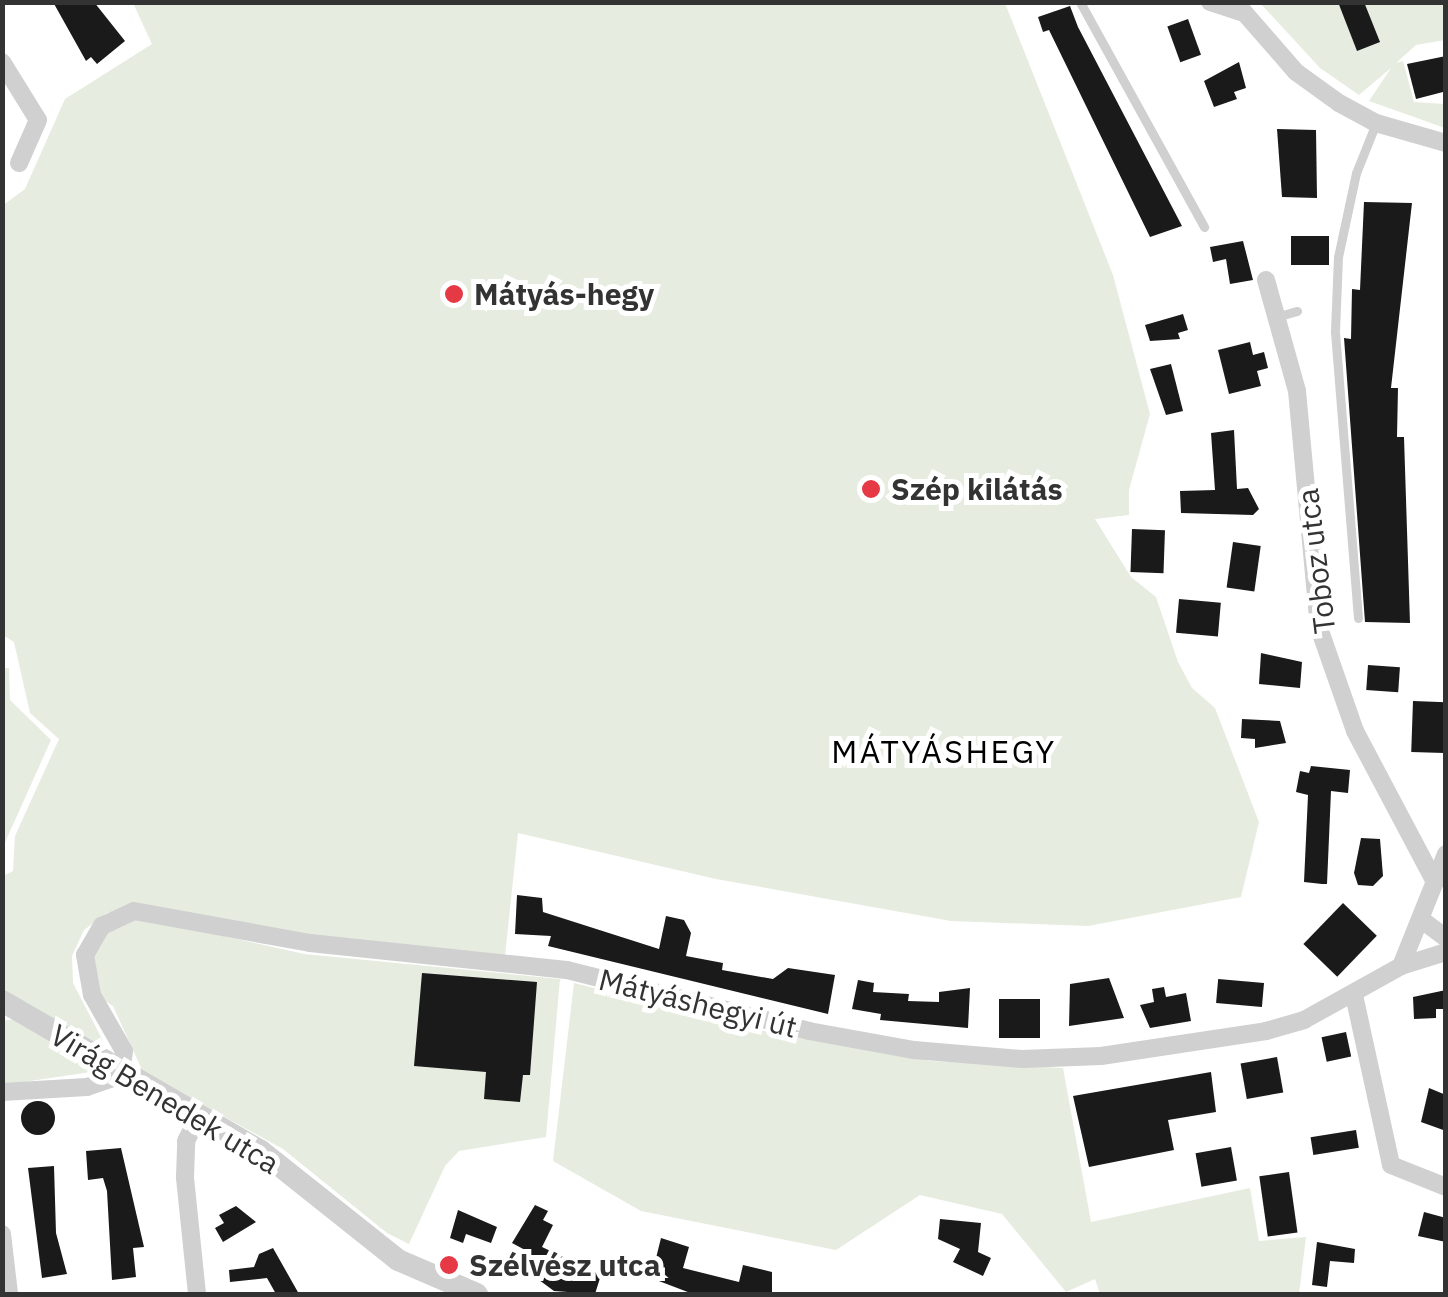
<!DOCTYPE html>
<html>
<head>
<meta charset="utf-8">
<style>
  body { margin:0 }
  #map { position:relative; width:1448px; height:1297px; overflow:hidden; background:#fff; font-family:"IBM Plex Sans",sans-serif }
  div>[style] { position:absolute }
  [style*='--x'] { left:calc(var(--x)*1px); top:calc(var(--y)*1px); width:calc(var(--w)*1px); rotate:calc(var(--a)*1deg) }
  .green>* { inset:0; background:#e6ecdf }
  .building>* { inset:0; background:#1a1a1a; transform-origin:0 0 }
  .round { border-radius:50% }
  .service>* { height:9px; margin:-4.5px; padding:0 4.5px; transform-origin:4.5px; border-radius:4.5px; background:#d0d0d0 }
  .minor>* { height:18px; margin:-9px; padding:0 9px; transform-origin:9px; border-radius:9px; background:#d0d0d0 }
  .tertiary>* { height:22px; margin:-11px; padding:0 11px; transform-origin:11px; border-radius:11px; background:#d0d0d0 }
  .dots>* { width:28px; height:28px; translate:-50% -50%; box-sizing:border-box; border:5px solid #fff; border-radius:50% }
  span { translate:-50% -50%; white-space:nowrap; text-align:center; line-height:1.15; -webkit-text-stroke:10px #fff; paint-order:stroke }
  .poi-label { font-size:30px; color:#333; font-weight:700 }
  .left { translate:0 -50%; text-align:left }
  .street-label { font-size:30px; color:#333 }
  .neighbourhood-label { font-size:32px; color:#000; letter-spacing:2.5px }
  .frame { position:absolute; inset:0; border:5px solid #333; pointer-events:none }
</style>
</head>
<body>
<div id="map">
  <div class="green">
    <div style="clip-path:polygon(133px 3px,1005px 3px,1113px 275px,1150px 414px,1129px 490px,1129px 515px,1095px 519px,1131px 577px,1156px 597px,1178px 662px,1192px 688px,1215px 708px,1259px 822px,1241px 897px,1088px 926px,951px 921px,716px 879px,518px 833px,505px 956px,353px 943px,144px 906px,107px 913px,84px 930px,72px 956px,73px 983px,102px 1039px,94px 1051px,3px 1000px,3px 876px,13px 871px,15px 836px,59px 739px,30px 713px,14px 642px,3px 635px,2px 206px,25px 189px,65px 99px,152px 44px)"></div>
    <div style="clip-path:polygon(1260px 3px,1445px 3px,1445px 40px,1416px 45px,1396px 63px,1403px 61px,1414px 102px,1445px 104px,1445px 128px,1369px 101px,1391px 68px,1359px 95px,1320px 68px)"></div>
    <div style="clip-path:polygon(3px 668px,9px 668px,10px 700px,51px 740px,3px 847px)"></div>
    <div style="clip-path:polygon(140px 917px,304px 954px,560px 979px,546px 1137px,459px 1151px,445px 1166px,409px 1244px,387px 1233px,283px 1149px,143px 1072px,113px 1006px,95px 994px,93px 950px,115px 924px)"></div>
    <div style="clip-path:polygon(574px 983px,773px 1033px,931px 1061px,1063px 1068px,1091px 1222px,1250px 1188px,1259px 1241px,1306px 1237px,1299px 1294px,1100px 1294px,1095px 1279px,1066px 1292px,1002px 1214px,920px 1195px,836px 1250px,641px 1211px,553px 1161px)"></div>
    <div style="clip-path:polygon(20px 1018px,84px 1062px,91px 1072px,3px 1085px,2px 1021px)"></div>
  </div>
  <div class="building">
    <div style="clip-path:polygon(53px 2px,94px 2px,125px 41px,97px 64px,91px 57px,86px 61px)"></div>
    <div style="clip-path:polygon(1338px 2px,1364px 2px,1380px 42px,1357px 51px)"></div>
    <div style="clip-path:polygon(1070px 6px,1078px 27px,1182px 226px,1150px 237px,1049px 30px,1043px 32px,1038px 17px)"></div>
    <div style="left:1188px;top:19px;width:38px;height:22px;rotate:70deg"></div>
    <div style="clip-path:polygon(1446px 56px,1443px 92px,1416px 99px,1407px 64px)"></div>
    <div style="clip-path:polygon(1239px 62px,1246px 88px,1234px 92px,1237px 99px,1214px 107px,1204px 81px)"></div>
    <div style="clip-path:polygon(1277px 129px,1316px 130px,1317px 198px,1282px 197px)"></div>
    <div style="clip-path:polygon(1364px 202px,1412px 203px,1391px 388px,1398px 388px,1397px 437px,1404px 437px,1410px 623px,1365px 622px,1344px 338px,1351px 339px,1352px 289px,1360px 290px)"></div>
    <div style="left:1291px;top:236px;width:38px;height:29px"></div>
    <div style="clip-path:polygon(1243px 241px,1253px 280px,1230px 284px,1226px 259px,1213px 262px,1210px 247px)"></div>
    <div style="clip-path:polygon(1183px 314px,1188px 330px,1178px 333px,1180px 339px,1150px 341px,1145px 325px)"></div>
    <div style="clip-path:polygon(1250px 342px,1253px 355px,1264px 352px,1268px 368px,1257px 371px,1261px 386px,1229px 394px,1218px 350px)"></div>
    <div style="clip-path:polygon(1171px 364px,1183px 411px,1166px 415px,1150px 369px)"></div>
    <div style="clip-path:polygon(1234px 430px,1237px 489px,1248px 488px,1259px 509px,1253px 515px,1181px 513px,1180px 491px,1215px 490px,1211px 433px)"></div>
    <div style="left:1132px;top:529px;width:33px;height:43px;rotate:2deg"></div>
    <div style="left:1233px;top:542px;width:28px;height:46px;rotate:8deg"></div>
    <div style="left:1179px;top:599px;width:42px;height:34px;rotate:5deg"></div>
    <div style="clip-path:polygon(1261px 653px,1302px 662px,1300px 688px,1259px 684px)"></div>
    <div style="left:1368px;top:665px;width:32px;height:25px;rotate:4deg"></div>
    <div style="left:1413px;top:701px;width:33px;height:51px;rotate:2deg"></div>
    <div style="clip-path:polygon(1242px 719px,1280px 721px,1286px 743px,1255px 748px,1255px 739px,1241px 738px)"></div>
    <div style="clip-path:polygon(1311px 766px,1350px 770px,1348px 793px,1331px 791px,1327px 884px,1322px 884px,1304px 882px,1308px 795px,1296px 792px,1300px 771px,1309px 773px)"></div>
    <div style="clip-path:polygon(1361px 838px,1380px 839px,1383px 876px,1373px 886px,1358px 885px,1354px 873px)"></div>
    <div style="clip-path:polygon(517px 895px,542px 898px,543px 912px,659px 949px,666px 916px,684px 920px,691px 933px,686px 956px,723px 963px,722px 970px,773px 979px,788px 968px,835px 975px,828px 1014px,548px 946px,551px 936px,515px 934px)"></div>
    <div style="left:1343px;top:903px;width:47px;height:57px;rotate:44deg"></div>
    <div style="clip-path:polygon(422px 973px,537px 982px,530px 1075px,523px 1075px,520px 1102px,484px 1099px,486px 1072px,414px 1066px)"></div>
    <div style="clip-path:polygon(1109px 978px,1124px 1018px,1069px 1026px,1070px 984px)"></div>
    <div style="clip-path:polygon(858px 980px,874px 983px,873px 992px,909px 994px,908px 1001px,939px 1002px,939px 992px,970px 988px,968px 1028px,880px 1020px,881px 1014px,852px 1009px)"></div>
    <div style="left:1264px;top:983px;width:24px;height:46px;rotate:95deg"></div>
    <div style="clip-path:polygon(1164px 987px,1166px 997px,1186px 993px,1191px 1021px,1150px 1028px,1140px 1005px,1154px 1002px,1152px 989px)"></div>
    <div style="clip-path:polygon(1446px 990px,1446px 1009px,1436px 1009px,1436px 1018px,1414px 1019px,1413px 997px)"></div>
    <div style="left:999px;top:999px;width:41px;height:39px"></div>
    <div style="left:1346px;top:1032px;width:25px;height:25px;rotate:78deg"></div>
    <div style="left:1277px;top:1057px;width:36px;height:37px;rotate:80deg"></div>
    <div style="clip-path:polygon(1211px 1072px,1216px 1112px,1168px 1120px,1174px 1150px,1089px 1167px,1073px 1096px)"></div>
    <div style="clip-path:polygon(1429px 1088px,1446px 1095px,1446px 1131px,1421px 1122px)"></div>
    <div class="round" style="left:21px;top:1101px;width:34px;height:34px"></div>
    <div style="left:1356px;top:1130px;width:18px;height:46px;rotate:81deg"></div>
    <div style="left:1231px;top:1147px;width:34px;height:36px;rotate:80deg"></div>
    <div style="clip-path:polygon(121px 1148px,144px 1247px,133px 1248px,136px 1277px,112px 1280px,107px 1191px,103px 1178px,88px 1180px,86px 1151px)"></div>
    <div style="clip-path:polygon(54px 1166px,56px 1233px,67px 1274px,42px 1278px,28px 1168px)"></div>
    <div style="left:1289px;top:1172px;width:61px;height:30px;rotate:82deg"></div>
    <div style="clip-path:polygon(535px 1205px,548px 1211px,543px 1220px,553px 1225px,542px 1247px,601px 1275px,595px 1294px,554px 1291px,520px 1266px,527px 1251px,512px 1243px)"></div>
    <div style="clip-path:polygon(236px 1206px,256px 1222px,223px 1242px,215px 1228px,224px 1223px,219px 1215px)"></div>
    <div style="clip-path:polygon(458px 1210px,497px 1227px,491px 1243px,466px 1234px,463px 1243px,450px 1238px)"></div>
    <div style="clip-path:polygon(1424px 1212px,1446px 1218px,1446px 1242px,1418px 1236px)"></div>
    <div style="clip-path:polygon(940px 1219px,981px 1223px,978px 1252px,991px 1258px,983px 1276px,953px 1262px,960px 1249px,938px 1239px)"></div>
    <div style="clip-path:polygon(661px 1238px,689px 1247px,683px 1268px,739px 1282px,743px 1265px,772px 1272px,772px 1294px,693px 1294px,651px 1278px)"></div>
    <div style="clip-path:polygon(1317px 1242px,1355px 1249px,1354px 1263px,1330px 1261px,1327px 1287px,1312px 1285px)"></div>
    <div style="clip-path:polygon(273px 1248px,299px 1294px,276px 1294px,267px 1278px,230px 1282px,229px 1270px,254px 1267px,259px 1254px)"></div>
  </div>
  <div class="service">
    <div style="--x:1080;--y:2;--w:257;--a:61.1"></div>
    <div style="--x:1276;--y:317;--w:22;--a:-16"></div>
    <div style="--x:1358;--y:618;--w:288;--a:-94.6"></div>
    <div style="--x:1335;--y:331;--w:74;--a:-87.7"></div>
    <div style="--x:1338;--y:257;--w:86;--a:-77.9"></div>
    <div style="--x:1356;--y:173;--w:54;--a:-68.2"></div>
  </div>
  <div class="minor">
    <div style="--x:1210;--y:2;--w:33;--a:18"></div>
    <div style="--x:1235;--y:2;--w:93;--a:48.9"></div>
    <div style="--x:1296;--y:72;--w:53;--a:35.8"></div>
    <div style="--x:1339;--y:103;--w:42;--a:28.4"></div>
    <div style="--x:1376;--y:123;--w:73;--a:15.9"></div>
    <div style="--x:2;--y:62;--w:68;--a:58.2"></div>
    <div style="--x:38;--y:120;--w:47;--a:113.8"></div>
    <div style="--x:1266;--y:280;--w:115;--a:74.4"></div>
    <div style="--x:1297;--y:391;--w:238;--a:84.7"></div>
    <div style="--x:1319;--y:628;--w:109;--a:70.7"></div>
    <div style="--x:1355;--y:731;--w:171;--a:62.1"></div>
    <div style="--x:1422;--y:920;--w:30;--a:37"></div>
    <div style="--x:1401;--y:966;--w:121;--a:-68.1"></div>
    <div style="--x:1354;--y:995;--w:174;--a:77.7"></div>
    <div style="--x:1391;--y:1165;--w:59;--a:21.8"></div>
    <div style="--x:2;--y:1092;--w:85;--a:-3.4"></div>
    <div style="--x:87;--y:1087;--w:36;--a:-19"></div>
    <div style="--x:121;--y:1075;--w:24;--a:-83"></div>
    <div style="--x:124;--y:1051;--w:64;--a:-119.7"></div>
    <div style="--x:92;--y:995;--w:41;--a:-99.9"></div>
    <div style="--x:85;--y:955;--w:34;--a:-60"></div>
    <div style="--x:102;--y:926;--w:35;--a:-25"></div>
    <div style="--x:134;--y:911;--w:179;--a:10.3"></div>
    <div style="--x:310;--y:943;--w:258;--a:6"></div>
    <div style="--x:567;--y:970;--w:250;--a:14.1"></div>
    <div style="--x:809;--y:1031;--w:107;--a:10.3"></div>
    <div style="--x:914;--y:1050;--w:108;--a:4.8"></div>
    <div style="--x:1022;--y:1059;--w:79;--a:-2.2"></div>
    <div style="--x:1101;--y:1056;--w:167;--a:-8.6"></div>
    <div style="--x:1266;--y:1031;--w:40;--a:-16"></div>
    <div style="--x:1304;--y:1020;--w:111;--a:-29.1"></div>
    <div style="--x:1401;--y:966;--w:47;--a:-17.3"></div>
    <div style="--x:2;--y:1234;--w:60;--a:83.3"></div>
    <div style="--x:197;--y:1294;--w:118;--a:-95.9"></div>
    <div style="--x:185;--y:1177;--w:36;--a:-88"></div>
    <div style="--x:186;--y:1141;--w:28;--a:-63"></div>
  </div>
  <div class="tertiary">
    <div style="--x:2;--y:1001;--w:299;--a:30.1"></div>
    <div style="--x:261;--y:1151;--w:175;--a:38.5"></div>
    <div style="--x:398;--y:1260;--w:86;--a:23.3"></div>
  </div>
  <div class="dots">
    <div style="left:454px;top:294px;background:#e63946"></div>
    <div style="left:871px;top:489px;background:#e63946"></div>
    <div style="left:449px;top:1265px;background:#e63946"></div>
  </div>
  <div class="poi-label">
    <span class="left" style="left:474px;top:294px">Mátyás-hegy</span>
    <span class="left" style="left:891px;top:489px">Szép kilátás</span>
    <span class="left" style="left:469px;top:1265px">Szélvész utca</span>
  </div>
  <div class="street-label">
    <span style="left:1316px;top:561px;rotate:-97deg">Toboz utca</span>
    <span style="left:698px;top:1003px;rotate:14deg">Mátyáshegyi út</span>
    <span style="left:165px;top:1099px;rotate:31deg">Virág Benedek utca</span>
  </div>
  <div class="neighbourhood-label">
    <span style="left:944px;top:751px">MÁTYÁSHEGY</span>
  </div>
  <div class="frame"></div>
</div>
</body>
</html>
